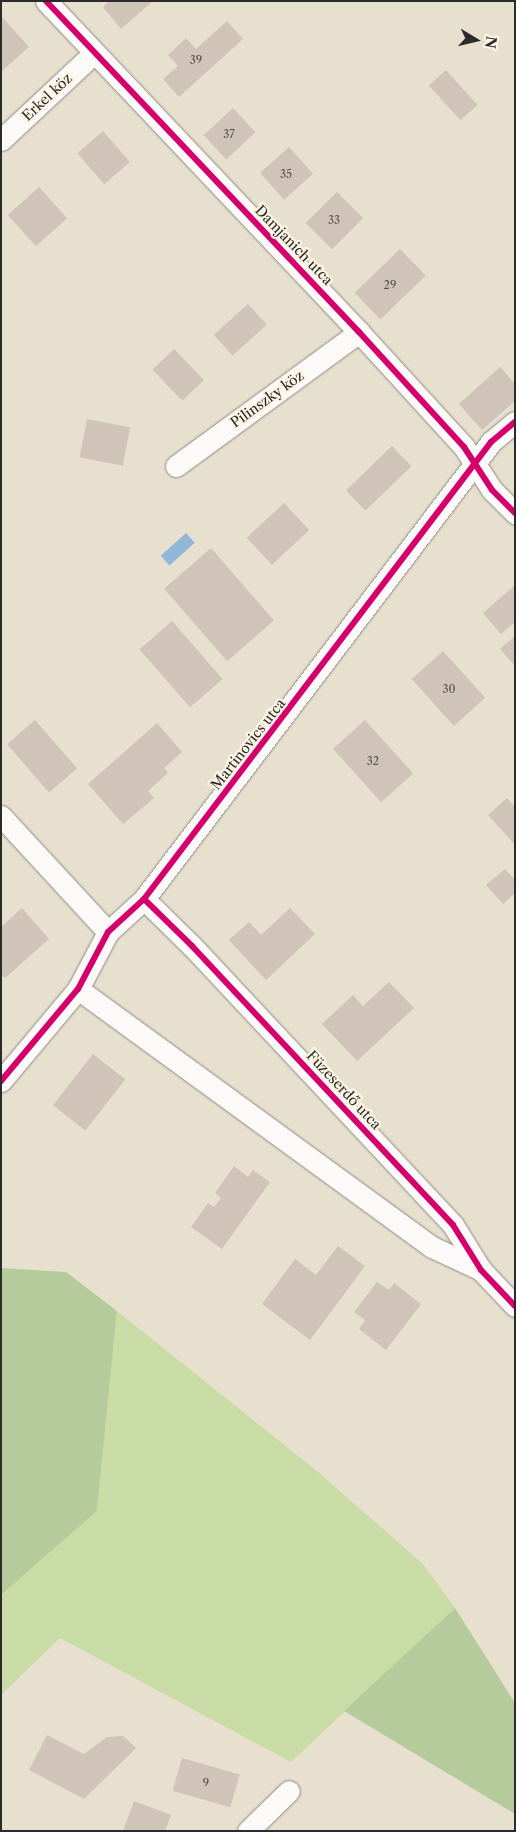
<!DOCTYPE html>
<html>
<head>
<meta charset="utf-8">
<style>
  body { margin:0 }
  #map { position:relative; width:516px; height:1832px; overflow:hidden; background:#e7e0cf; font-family:"Libre Caslon Text",serif }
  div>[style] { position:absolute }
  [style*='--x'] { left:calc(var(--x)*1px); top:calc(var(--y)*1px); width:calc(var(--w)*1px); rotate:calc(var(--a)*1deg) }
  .green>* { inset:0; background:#cadca5 }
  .forest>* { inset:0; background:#b6cb9b }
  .water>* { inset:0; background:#90b7d7; transform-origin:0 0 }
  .building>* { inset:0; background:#d0c3b8; transform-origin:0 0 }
  .roads { filter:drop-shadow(0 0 1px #8f8b83) drop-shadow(0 0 1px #8f8b83) }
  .minor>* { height:21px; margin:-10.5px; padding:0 10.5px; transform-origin:10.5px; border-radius:10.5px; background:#fbfaf8 }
  .cycleway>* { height:6px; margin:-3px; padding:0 3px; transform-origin:3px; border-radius:3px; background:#d6006c }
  span { translate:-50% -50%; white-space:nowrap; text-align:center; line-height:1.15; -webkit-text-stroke:4.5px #fcf5e5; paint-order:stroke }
  .number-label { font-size:11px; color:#54514e }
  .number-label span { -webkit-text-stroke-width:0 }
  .street-label { font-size:14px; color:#2b2b2b }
  .frame { position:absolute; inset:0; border:2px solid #2b2b2b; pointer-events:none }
  .north { position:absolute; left:451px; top:15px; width:50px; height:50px; -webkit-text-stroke:4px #fcf5e5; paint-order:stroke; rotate:99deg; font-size:14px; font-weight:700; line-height:20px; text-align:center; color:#2b2b2b }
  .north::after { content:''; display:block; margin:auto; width:18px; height:22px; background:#2b2b2b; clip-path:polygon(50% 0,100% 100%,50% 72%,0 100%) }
</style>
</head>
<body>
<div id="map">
  <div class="green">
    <div style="clip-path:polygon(117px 1311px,318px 1472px,423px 1564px,455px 1608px,291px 1762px,60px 1638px,1px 1695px,1px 1595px,97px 1511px)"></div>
  </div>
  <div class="forest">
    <div style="clip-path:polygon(1px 1268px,66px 1272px,117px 1311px,97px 1511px,1px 1595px)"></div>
    <div style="clip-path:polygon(455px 1608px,515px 1703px,515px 1814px,344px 1711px)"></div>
  </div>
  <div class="water">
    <div style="left:186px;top:533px;width:13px;height:34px;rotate:48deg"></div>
  </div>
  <div class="building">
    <div style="clip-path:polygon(109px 1px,153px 1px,121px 29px,103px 7px)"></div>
    <div style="clip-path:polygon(1px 16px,29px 47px,1px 72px)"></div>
    <div style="clip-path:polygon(227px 21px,243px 39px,179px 97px,163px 79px,178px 66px,168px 55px,186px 38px,196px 49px)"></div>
    <div style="left:446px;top:70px;width:47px;height:23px;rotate:48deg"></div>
    <div style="left:233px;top:108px;width:33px;height:40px;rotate:47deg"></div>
    <div style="left:103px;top:131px;width:41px;height:34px;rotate:49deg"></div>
    <div style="left:289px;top:147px;width:36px;height:39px;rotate:48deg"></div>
    <div style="left:39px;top:187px;width:42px;height:42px;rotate:48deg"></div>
    <div style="left:337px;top:192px;width:37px;height:44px;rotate:45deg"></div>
    <div style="left:400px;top:249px;width:37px;height:63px;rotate:46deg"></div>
    <div style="left:248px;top:304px;width:28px;height:46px;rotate:48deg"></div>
    <div style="left:174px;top:349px;width:43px;height:30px;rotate:46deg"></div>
    <div style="clip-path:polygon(500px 367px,515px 384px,515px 401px,482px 430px,459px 404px)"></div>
    <div style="left:87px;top:419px;width:44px;height:39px;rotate:11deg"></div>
    <div style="left:392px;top:446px;width:28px;height:64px;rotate:46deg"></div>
    <div style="left:284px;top:503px;width:37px;height:51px;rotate:47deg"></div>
    <div style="left:211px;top:548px;width:96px;height:62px;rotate:49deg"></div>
    <div style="clip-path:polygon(515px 585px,515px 622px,501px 634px,483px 613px)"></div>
    <div style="left:172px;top:621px;width:77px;height:43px;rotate:49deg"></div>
    <div style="clip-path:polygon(515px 636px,515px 666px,500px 649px)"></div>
    <div style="left:443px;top:651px;width:63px;height:42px;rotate:48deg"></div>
    <div style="left:35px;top:720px;width:64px;height:37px;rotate:49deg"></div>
    <div style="left:365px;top:720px;width:72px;height:43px;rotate:48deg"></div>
    <div style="clip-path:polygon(157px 723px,182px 752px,164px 768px,168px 773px,148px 791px,154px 798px,123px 824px,88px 784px)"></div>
    <div style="clip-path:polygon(507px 798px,515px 807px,515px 845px,488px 815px)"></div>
    <div style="clip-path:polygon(505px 869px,515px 880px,515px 893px,503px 904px,486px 885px)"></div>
    <div style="clip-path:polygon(22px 908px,49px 939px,5px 978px,1px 974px,1px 927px)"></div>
    <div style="clip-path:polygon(290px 908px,315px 934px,266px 980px,229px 940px,249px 922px,261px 935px)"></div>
    <div style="clip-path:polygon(389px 982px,414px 1008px,357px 1061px,322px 1024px,353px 995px,363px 1006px)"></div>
    <div style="left:93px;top:1054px;width:41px;height:65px;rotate:38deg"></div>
    <div style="clip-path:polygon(234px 1166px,248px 1177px,253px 1170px,270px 1182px,222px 1249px,191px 1227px,208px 1203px,214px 1207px,221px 1198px,215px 1193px)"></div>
    <div style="clip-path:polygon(338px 1246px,365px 1266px,310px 1340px,262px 1304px,295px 1259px,316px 1275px)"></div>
    <div style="clip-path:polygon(377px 1282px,389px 1290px,394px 1283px,421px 1304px,386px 1350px,359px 1329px,365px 1320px,354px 1312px)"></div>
    <div style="clip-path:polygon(47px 1735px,84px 1754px,107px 1737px,123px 1736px,136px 1748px,84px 1799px,29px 1770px)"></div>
    <div style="left:182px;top:1758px;width:60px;height:34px;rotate:16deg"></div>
    <div style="clip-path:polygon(134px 1801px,171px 1815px,165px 1831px,123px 1831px)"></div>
  </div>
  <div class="roads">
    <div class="minor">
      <div style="--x:46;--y:1;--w:456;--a:46.6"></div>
      <div style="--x:359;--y:332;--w:156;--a:47.6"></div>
      <div style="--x:464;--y:447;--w:51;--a:56.9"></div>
      <div style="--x:492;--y:490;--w:33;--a:45"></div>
      <div style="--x:1;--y:140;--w:127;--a:-43.1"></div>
      <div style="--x:176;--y:466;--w:227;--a:-36.2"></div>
      <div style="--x:1;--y:816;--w:158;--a:47.3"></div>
      <div style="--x:144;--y:899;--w:67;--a:44.4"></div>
      <div style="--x:192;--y:946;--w:382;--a:46.9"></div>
      <div style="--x:453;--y:1225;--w:53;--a:58.1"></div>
      <div style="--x:481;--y:1270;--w:50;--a:46.6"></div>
      <div style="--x:78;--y:989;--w:438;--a:36.1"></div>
      <div style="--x:432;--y:1247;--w:54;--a:25.1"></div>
      <div style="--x:1;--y:1081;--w:120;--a:-50.1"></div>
      <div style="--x:78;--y:989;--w:64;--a:-62.2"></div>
      <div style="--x:108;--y:932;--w:49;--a:-42.5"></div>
      <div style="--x:144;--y:899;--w:574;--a:-52.79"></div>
      <div style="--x:491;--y:442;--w:31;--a:-40"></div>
      <div style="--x:248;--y:1831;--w:57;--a:-44.3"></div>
    </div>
  </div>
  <div class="cycleway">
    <div style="--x:46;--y:1;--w:456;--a:46.6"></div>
    <div style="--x:359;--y:332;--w:156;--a:47.6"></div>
    <div style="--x:464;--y:447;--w:51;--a:56.9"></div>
    <div style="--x:492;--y:490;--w:33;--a:45"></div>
    <div style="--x:144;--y:899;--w:67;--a:44.4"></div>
    <div style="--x:192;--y:946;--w:382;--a:46.9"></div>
    <div style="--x:453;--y:1225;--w:53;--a:58.1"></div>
    <div style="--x:481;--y:1270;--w:50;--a:46.6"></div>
    <div style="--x:1;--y:1081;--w:120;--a:-50.1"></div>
    <div style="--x:78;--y:989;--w:64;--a:-62.2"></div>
    <div style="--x:108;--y:932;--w:49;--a:-42.5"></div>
    <div style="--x:144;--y:899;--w:574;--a:-52.79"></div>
    <div style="--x:491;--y:442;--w:31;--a:-40"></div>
  </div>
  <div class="number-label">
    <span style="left:196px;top:60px">39</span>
    <span style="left:229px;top:134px">37</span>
    <span style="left:286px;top:174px">35</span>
    <span style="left:334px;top:220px">33</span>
    <span style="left:390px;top:285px">29</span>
    <span style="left:449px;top:689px">30</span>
    <span style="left:373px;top:761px">32</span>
    <span style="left:206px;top:1783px">9</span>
  </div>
  <div class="street-label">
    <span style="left:47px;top:97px;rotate:-43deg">Erkel köz</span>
    <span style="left:294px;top:245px;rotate:46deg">Damjanich utca</span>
    <span style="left:267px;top:399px;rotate:-36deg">Pilinszky köz</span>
    <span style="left:248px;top:744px;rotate:-52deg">Martinovics utca</span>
    <span style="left:344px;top:1090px;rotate:47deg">Füzeserdő utca</span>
  </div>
  <div class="frame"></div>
  <div class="north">N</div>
</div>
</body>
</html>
